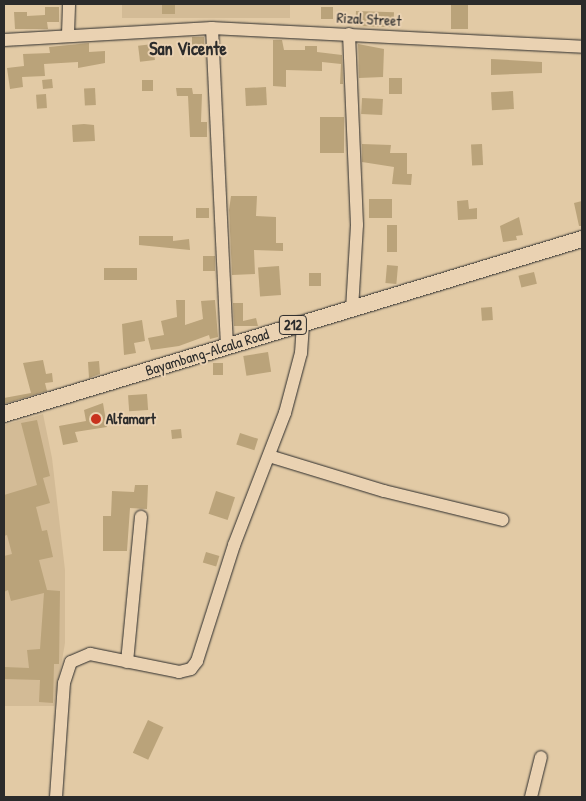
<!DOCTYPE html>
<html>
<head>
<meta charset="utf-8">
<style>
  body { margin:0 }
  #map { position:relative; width:586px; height:801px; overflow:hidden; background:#e2caa5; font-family:"Patrick Hand",sans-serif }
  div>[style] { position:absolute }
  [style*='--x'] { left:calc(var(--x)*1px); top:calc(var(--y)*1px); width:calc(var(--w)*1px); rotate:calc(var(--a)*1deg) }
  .built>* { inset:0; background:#d3bb96; transform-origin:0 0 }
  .building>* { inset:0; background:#baa37a; transform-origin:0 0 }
  .roads { filter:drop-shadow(0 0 1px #2b2b2b) drop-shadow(0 0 1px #2b2b2b) }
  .minor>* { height:12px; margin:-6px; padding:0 6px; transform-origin:6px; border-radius:6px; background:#ead2b2 }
  .major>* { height:16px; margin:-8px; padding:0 8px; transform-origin:8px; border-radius:8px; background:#ead2b2 }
  .dots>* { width:14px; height:14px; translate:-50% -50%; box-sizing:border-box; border:2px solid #ead2b2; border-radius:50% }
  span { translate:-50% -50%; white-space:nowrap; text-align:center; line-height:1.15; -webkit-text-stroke:4px #ead2b2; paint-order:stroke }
  .shield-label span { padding:1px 4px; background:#ead2b2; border:1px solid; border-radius:4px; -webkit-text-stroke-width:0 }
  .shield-label { font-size:14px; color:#2b2b2b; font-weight:700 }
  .street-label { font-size:15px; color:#2b2b2b }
  .poi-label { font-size:15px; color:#2b2b2b; font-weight:700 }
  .left { translate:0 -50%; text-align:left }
  .quarter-label { font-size:18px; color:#2b2b2b; font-weight:700 }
  .frame { position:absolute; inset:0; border:5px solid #2b2b2b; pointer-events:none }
</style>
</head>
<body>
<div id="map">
  <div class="built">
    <div style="left:122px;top:4px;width:168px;height:14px"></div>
    <div style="clip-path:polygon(43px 414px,52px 458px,65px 570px,65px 643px,54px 706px,4px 706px,4px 425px)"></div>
  </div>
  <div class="building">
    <div style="left:162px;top:4px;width:13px;height:10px"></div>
    <div style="left:451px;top:4px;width:17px;height:25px"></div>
    <div style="clip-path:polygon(45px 7px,59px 7px,59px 22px,47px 22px,48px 29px,15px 29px,14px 12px,27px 12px,27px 16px,45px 15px)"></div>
    <div style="left:321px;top:7px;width:12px;height:12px"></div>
    <div style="left:356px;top:11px;width:38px;height:15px;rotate:2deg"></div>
    <div style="left:192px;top:37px;width:12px;height:8px"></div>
    <div style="clip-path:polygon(273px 40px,282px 40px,284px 50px,305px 50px,305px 46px,317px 46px,317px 52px,342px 55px,343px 84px,340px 84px,341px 64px,322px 62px,322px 71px,286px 70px,286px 87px,273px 86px)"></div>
    <div style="clip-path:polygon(89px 43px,89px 52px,105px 51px,105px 63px,78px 68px,78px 62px,44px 64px,45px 76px,22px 77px,23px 87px,10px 89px,7px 68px,24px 66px,23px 54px,50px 53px,49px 47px)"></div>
    <div style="left:153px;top:44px;width:16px;height:15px;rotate:83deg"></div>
    <div style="clip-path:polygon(358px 44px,384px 49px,383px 77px,359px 78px)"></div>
    <div style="clip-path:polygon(491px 59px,542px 62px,542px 73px,491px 75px)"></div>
    <div style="left:389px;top:78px;width:13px;height:16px"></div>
    <div style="left:52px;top:79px;width:9px;height:10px;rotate:84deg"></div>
    <div style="left:153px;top:80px;width:11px;height:11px;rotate:90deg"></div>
    <div style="left:266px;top:87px;width:18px;height:21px;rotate:87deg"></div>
    <div style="left:95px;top:88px;width:17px;height:11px;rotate:87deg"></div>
    <div style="clip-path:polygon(176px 88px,192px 88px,193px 94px,202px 94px,201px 122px,207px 122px,207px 137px,190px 137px,188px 96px,177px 96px)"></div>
    <div style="left:513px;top:91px;width:18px;height:22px;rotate:87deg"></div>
    <div style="left:46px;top:94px;width:14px;height:10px;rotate:86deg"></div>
    <div style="left:362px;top:98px;width:21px;height:16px;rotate:3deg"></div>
    <div style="left:344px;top:117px;width:36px;height:24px;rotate:90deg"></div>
    <div style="clip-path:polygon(84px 124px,94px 125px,95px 141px,73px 142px,72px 125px)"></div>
    <div style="clip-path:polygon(362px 144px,391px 145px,390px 153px,407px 153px,407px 174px,412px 174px,411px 185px,392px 184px,394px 167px,362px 162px)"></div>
    <div style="left:482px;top:144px;width:21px;height:11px;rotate:87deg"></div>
    <div style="clip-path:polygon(231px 196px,257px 196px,256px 216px,276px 217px,276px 243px,283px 243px,283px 251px,254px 250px,255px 274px,232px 275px,229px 210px)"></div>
    <div style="left:392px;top:199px;width:19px;height:23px;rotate:90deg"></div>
    <div style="clip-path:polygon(468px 200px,469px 209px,477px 208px,477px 219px,458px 220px,457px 201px)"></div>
    <div style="clip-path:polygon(582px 201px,582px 226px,579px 226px,574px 203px)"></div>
    <div style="left:196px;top:208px;width:13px;height:10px"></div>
    <div style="clip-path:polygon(519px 217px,523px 235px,516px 236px,517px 240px,503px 242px,500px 226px)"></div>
    <div style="left:387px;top:225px;width:10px;height:27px"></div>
    <div style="clip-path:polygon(139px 236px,173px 236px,173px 241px,189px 239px,190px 250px,139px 245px)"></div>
    <div style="left:215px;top:256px;width:15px;height:12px;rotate:90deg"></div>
    <div style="left:387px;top:265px;width:11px;height:18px;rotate:5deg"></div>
    <div style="left:279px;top:266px;width:29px;height:21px;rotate:86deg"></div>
    <div style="left:104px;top:268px;width:33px;height:12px"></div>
    <div style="left:534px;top:272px;width:12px;height:16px;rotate:76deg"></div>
    <div style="left:321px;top:273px;width:13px;height:12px;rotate:90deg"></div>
    <div style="clip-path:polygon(176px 300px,185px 300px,185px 325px,203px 319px,201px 301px,215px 300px,218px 337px,210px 339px,209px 335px,179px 346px,151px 350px,148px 338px,164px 335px,161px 321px,177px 317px)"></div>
    <div style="clip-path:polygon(233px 303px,243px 303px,243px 321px,256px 318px,258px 326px,234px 326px)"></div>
    <div style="left:492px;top:307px;width:13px;height:11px;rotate:86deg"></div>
    <div style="clip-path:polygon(142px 320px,145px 341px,134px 343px,136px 353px,124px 355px,122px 324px)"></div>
    <div style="left:268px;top:352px;width:20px;height:25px;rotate:81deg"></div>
    <div style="clip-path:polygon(43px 360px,46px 374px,52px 373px,53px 382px,45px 383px,47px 391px,4px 404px,4px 398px,31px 393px,23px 363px)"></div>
    <div style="clip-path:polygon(99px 361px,100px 374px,89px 378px,88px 362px)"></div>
    <div style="left:223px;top:363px;width:12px;height:10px;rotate:90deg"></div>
    <div style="left:147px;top:394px;width:16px;height:19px;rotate:86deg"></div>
    <div style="clip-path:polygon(103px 403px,107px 427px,75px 432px,78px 442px,63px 445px,59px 426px,86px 421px,84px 410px)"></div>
    <div style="clip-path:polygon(37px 420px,50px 476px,43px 478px,50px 503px,36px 507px,42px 531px,47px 530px,53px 557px,39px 560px,47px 590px,60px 591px,59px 664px,54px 664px,53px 703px,39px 702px,40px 680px,4px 679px,4px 667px,29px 668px,27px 650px,40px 649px,44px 593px,11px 601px,8px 590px,4px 592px,4px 556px,12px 554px,7px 535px,4px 536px,4px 495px,37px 485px,21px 423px)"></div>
    <div style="left:181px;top:429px;width:9px;height:10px;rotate:84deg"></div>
    <div style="left:240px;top:433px;width:19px;height:12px;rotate:18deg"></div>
    <div style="clip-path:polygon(135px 485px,148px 485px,147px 509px,130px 508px,127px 551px,103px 551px,103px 516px,111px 516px,112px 491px,134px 492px)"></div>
    <div style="left:216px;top:491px;width:20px;height:24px;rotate:18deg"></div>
    <div style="left:206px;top:552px;width:14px;height:11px;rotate:17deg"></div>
    <div style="left:148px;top:720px;width:17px;height:36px;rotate:25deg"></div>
  </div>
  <div class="roads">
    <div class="minor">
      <div style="--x:212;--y:28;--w:317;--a:87.3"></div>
      <div style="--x:68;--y:34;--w:30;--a:-88"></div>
      <div style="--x:349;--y:34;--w:191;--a:87.6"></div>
      <div style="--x:357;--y:225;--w:84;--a:93.4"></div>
      <div style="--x:4;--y:40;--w:208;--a:-3.3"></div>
      <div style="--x:212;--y:28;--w:370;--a:2.9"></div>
      <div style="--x:269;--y:456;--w:120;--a:16.9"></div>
      <div style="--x:384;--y:491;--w:122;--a:13.7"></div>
      <div style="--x:127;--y:662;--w:146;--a:-84.5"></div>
      <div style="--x:56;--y:797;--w:114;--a:-86"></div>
      <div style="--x:64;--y:683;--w:22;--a:-72"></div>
      <div style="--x:71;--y:662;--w:21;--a:-23"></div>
      <div style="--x:90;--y:654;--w:91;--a:11.4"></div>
      <div style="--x:179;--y:672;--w:12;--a:-14"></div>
      <div style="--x:191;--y:669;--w:10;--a:-53"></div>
      <div style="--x:197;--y:661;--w:122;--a:-72.3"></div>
      <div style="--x:234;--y:545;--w:142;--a:-68.9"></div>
      <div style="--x:285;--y:413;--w:62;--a:-75.1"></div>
      <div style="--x:301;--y:353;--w:30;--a:-86"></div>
      <div style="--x:531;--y:797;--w:41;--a:-76"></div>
    </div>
    <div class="major">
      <div style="--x:4;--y:414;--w:604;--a:-16.84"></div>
    </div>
  </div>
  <div class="dots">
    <div style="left:96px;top:419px;background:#c8321e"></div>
  </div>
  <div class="shield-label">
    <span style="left:293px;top:325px">212</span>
  </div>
  <div class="street-label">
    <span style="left:369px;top:19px;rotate:3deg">Rizal Street</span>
    <span style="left:207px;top:352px;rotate:-17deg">Bayambang-Alcala Road</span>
  </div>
  <div class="poi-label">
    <span class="left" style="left:106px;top:419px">Alfamart</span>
  </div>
  <div class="quarter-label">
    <span style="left:188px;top:49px">San Vicente</span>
  </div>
  <div class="frame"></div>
</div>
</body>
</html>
